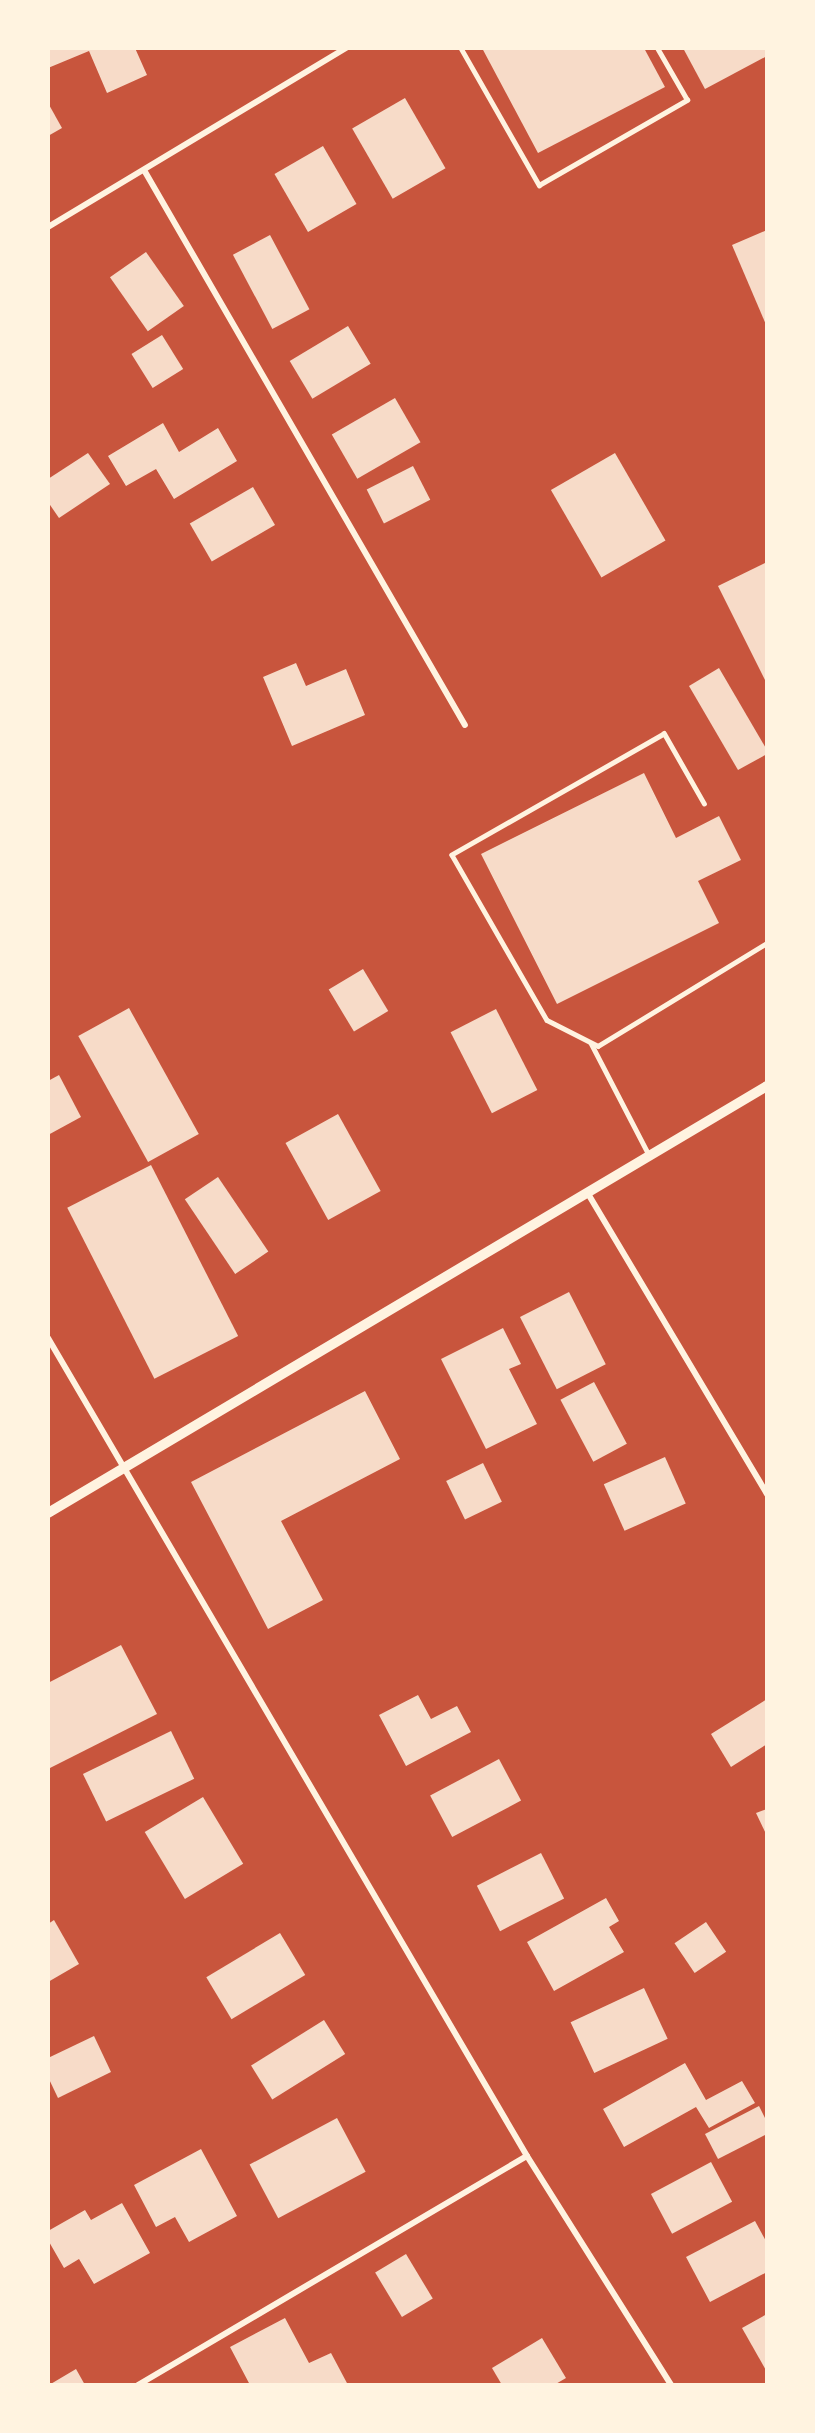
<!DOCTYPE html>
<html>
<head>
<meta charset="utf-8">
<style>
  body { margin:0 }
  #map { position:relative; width:815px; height:2433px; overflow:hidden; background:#c8553d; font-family:Poppins,sans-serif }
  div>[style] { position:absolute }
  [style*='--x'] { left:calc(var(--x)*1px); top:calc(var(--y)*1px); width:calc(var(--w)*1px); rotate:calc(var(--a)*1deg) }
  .building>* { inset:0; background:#f7dbc8; transform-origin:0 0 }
  .service>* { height:4.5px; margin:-2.25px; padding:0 2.25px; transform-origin:2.25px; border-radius:2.25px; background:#fff3e0 }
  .minor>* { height:6px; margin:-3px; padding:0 3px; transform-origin:3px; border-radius:3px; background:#fff3e0 }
  .tertiary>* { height:10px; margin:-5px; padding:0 5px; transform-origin:5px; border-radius:5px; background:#fff3e0 }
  span { translate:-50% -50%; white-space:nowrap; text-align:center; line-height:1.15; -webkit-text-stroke:6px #fff3e0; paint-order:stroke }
  .frame { position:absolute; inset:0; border:50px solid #fff3e0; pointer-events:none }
</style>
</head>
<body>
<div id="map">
  <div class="building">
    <div style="clip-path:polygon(48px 48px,135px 48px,147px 75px,107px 93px,89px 51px,48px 68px)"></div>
    <div style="clip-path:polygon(482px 48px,644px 48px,665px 87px,538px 153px)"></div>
    <div style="clip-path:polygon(683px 48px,767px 48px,767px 56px,705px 89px)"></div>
    <div style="left:405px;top:98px;width:81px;height:61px;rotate:60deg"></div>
    <div style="clip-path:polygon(48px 103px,62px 128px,48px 136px)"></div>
    <div style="left:323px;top:146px;width:67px;height:56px;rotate:60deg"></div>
    <div style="clip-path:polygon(767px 230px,767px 327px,732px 245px)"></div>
    <div style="left:270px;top:235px;width:84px;height:42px;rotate:62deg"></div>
    <div style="left:146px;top:252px;width:66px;height:44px;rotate:55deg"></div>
    <div style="left:348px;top:326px;width:44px;height:68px;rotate:59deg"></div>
    <div style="left:162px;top:335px;width:40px;height:36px;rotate:58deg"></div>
    <div style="left:395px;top:398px;width:51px;height:73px;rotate:60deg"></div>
    <div style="clip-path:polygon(163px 423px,179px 452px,218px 428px,237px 461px,174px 499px,156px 469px,126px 486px,108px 456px)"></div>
    <div style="clip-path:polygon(88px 453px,110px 484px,59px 518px,48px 502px,48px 479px)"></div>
    <div style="left:615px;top:453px;width:101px;height:74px;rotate:60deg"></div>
    <div style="left:413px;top:466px;width:38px;height:52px;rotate:63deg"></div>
    <div style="left:253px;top:487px;width:44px;height:73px;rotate:60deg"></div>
    <div style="clip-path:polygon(767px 562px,767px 684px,718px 586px)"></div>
    <div style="clip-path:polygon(296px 663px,306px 686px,346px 669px,365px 715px,292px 746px,263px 677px)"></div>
    <div style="clip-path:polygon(719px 668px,767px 750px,767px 754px,738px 770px,689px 686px)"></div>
    <div style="clip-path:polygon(644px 773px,676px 838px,719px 816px,741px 860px,698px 881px,719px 923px,557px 1004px,481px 854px)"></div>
    <div style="left:363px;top:969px;width:49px;height:40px;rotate:59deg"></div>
    <div style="left:129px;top:1008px;width:144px;height:58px;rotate:61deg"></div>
    <div style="left:496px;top:1009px;width:91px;height:51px;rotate:63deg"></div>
    <div style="clip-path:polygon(59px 1075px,81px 1117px,48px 1135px,48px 1081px)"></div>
    <div style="left:338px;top:1114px;width:88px;height:60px;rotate:61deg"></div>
    <div style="left:151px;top:1165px;width:192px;height:94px;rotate:63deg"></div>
    <div style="left:218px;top:1177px;width:90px;height:40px;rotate:56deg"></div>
    <div style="left:569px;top:1292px;width:81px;height:55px;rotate:63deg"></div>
    <div style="clip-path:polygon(503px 1328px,521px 1364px,509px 1369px,537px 1424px,486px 1449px,441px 1359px)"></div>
    <div style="left:594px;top:1382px;width:70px;height:38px;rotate:62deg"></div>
    <div style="clip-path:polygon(365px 1391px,400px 1459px,281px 1521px,323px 1600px,268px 1629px,191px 1482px)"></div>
    <div style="left:665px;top:1457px;width:51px;height:67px;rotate:66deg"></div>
    <div style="left:483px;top:1463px;width:43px;height:41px;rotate:64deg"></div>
    <div style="clip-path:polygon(121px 1645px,157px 1714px,48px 1769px,48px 1683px)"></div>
    <div style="clip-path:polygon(418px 1695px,431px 1719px,457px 1706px,471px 1732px,406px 1766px,379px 1715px)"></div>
    <div style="clip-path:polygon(767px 1699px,767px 1744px,731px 1767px,711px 1734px)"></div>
    <div style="left:171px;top:1731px;width:53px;height:98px;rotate:64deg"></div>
    <div style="left:499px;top:1759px;width:47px;height:78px;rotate:62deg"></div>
    <div style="left:203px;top:1797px;width:78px;height:68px;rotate:59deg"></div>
    <div style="clip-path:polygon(767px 1809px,767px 1836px,756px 1813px)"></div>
    <div style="left:541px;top:1853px;width:51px;height:72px;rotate:63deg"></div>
    <div style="clip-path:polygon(606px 1898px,619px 1921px,609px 1927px,624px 1952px,554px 1991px,527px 1942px)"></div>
    <div style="clip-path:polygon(54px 1920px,79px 1964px,48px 1982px,48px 1924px)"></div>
    <div style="left:706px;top:1922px;width:36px;height:38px;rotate:56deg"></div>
    <div style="left:280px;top:1933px;width:49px;height:86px;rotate:59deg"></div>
    <div style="left:644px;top:1988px;width:56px;height:81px;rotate:65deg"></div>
    <div style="left:324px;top:2020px;width:40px;height:86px;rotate:58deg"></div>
    <div style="clip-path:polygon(94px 2036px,111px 2072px,58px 2098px,48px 2077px,48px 2058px)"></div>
    <div style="clip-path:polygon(685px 2063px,706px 2100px,742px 2081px,755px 2103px,709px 2128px,696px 2107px,624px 2147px,603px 2109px)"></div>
    <div style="clip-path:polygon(759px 2106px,767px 2122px,767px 2134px,718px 2159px,705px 2134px)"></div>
    <div style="left:337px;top:2118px;width:61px;height:99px;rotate:62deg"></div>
    <div style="clip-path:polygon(201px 2149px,237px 2216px,189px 2242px,175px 2217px,156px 2227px,134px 2185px)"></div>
    <div style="left:711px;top:2162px;width:45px;height:68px;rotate:62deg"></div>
    <div style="clip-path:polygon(122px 2203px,150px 2253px,94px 2284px,79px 2259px,64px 2268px,48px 2240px,48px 2231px,85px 2210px,91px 2220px)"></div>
    <div style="clip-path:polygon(755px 2221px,767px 2243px,767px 2272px,710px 2302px,686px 2257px)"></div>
    <div style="left:406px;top:2254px;width:52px;height:36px;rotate:59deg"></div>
    <div style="clip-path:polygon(767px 2314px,767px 2372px,742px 2328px)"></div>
    <div style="clip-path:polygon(285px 2318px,309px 2363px,331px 2353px,348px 2385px,250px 2385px,230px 2347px)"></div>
    <div style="clip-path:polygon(542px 2338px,566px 2378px,554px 2385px,502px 2385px,492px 2368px)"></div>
    <div style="clip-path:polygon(76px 2369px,85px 2385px,49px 2385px)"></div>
  </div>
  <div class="service">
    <div style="--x:461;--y:48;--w:158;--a:60.3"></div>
    <div style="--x:539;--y:185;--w:171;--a:-29.9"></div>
    <div style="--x:687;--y:100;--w:60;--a:-120"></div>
    <div style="--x:704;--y:804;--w:81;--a:-119.7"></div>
    <div style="--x:664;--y:734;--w:244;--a:150.3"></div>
    <div style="--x:452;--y:855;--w:190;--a:60.1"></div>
    <div style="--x:547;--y:1020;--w:57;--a:27"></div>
    <div style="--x:598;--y:1046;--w:198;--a:-31.4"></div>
    <div style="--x:591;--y:1043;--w:126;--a:62.6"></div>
  </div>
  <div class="minor">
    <div style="--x:144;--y:170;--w:641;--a:59.96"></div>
    <div style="--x:48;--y:227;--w:348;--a:-31"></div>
    <div style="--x:587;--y:1192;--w:352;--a:59.2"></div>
    <div style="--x:48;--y:1338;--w:948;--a:59.65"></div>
    <div style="--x:527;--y:2156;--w:271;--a:57.8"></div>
    <div style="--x:138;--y:2385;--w:451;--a:-30.5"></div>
  </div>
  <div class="tertiary">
    <div style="--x:48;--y:1513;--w:836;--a:-30.71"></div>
  </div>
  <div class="frame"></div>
</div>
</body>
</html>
